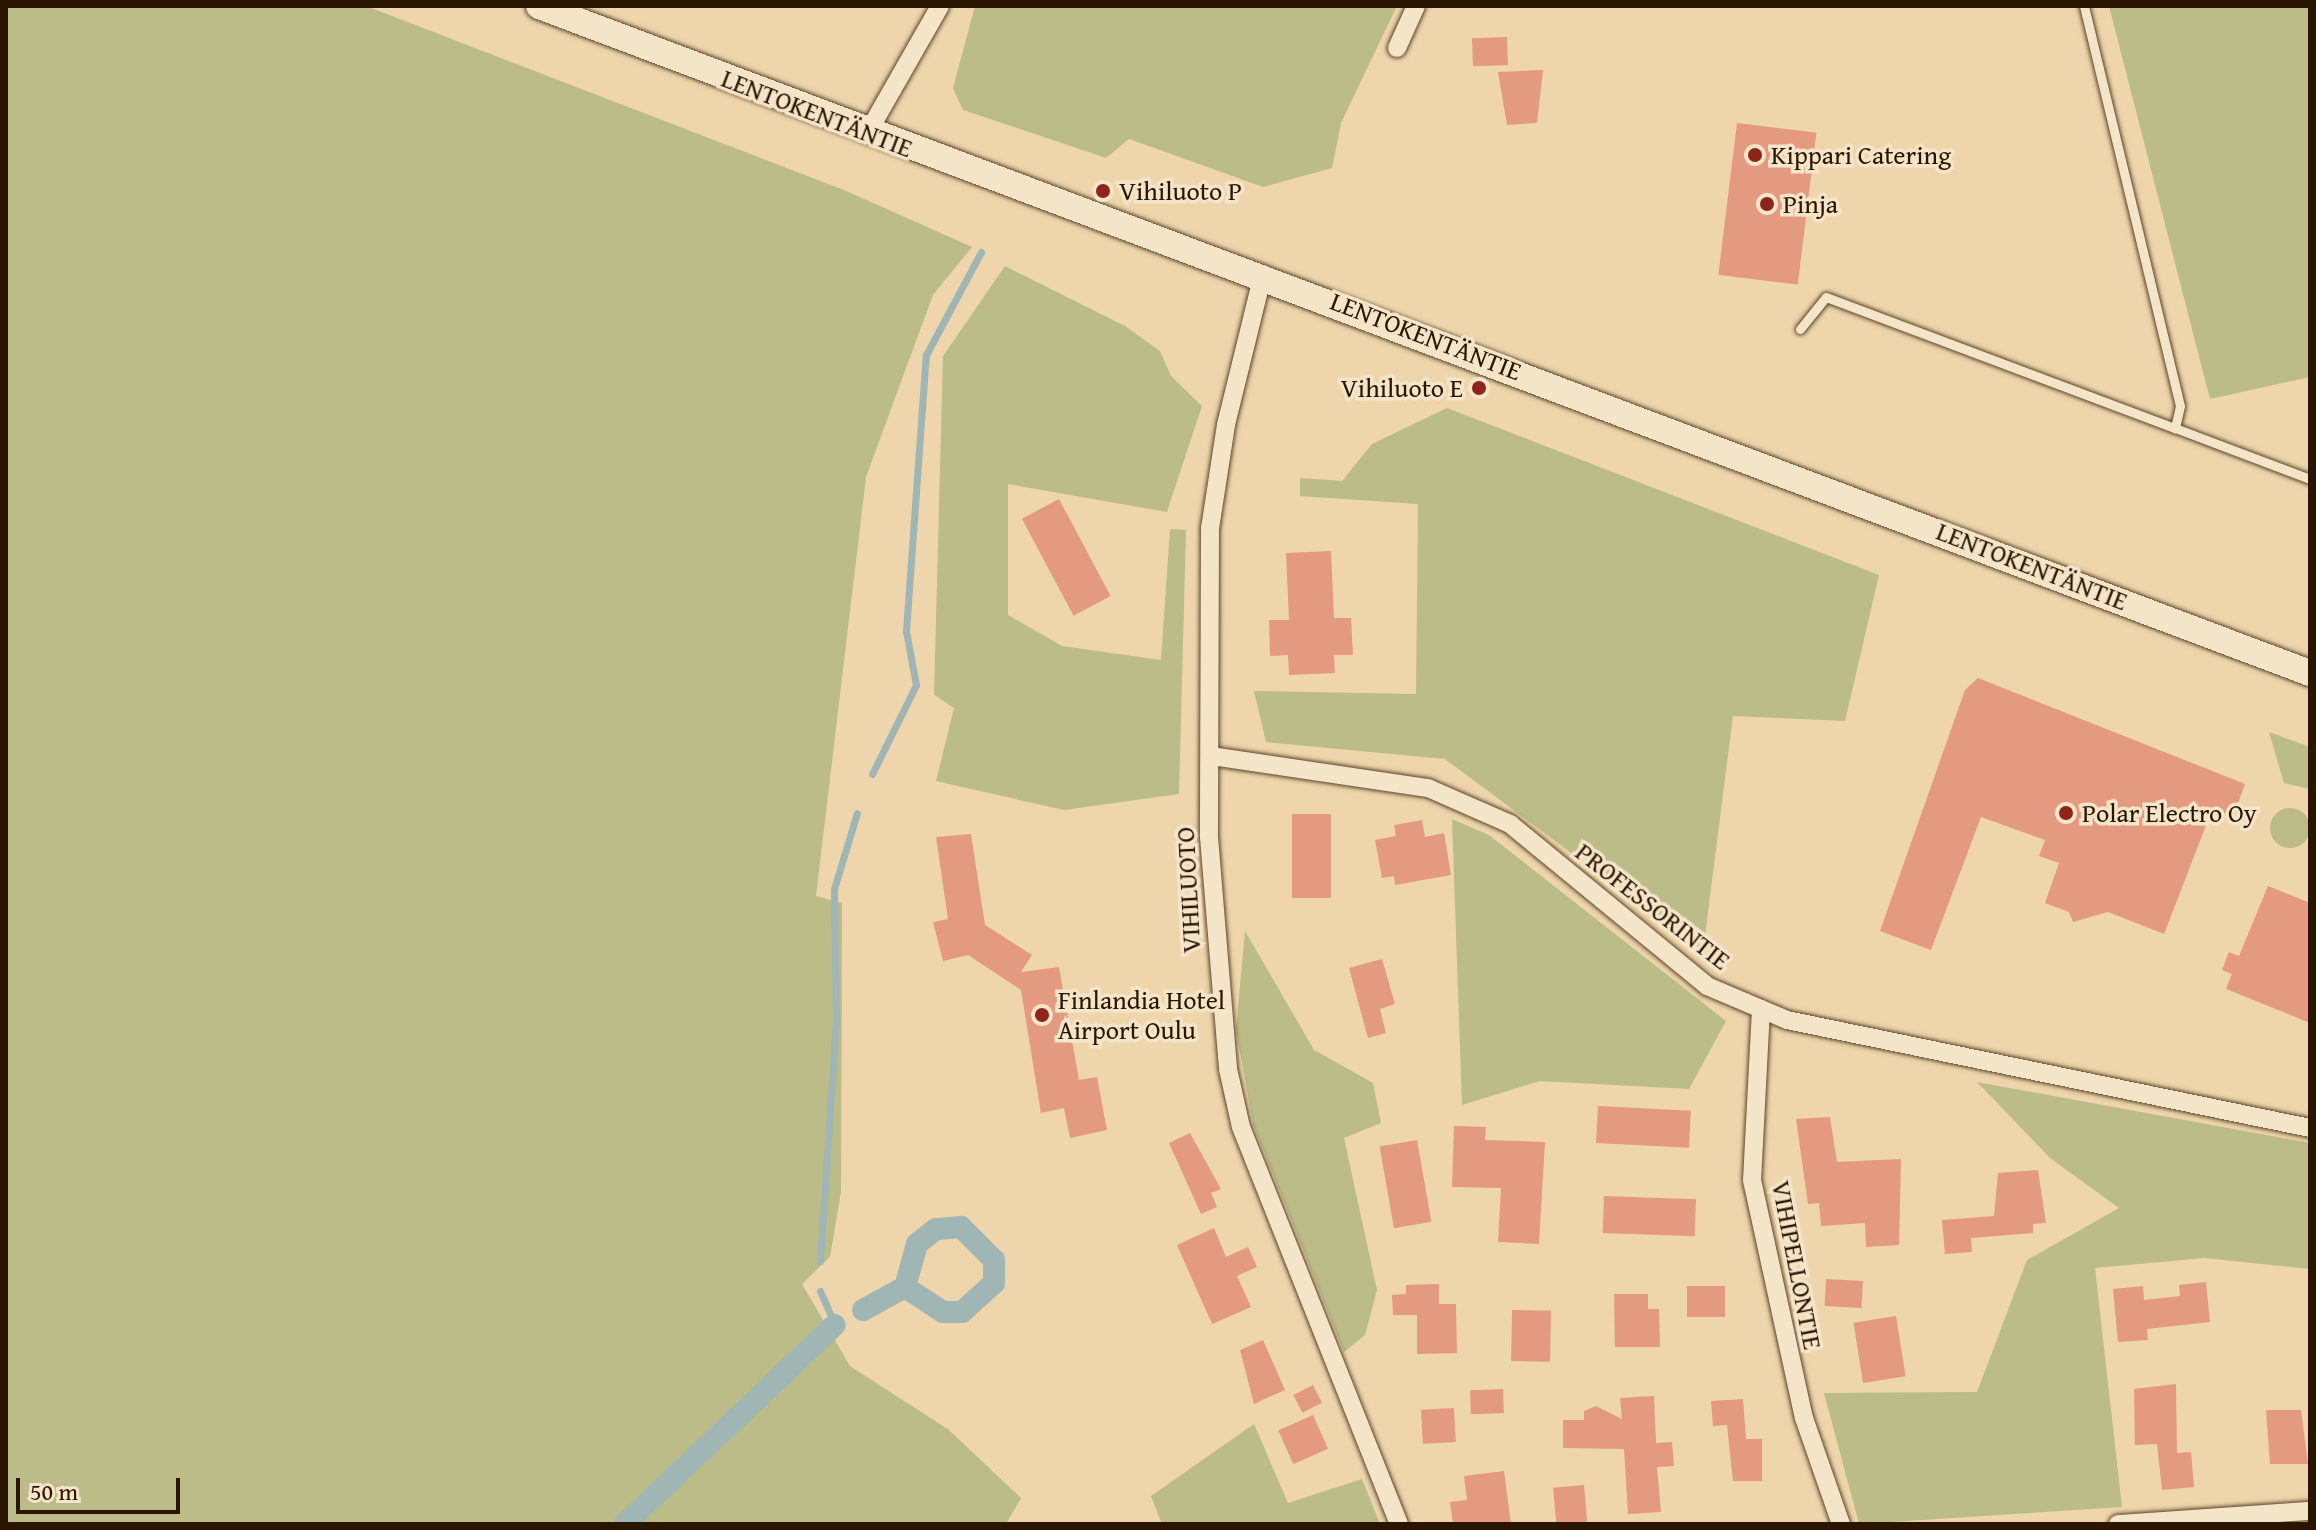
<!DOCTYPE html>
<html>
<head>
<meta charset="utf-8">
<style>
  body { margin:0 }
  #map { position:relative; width:2316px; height:1530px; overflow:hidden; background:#eed5ab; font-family:"Gentium Book Plus",serif }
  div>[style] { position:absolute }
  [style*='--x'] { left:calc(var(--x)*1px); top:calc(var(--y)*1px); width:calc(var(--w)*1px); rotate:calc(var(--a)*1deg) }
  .green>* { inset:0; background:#bbbc87 }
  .round { border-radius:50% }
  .stream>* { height:7px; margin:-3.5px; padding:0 3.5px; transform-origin:3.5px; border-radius:3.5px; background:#9fb6b5 }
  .canal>* { height:22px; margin:-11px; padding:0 11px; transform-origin:11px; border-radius:11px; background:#9fb6b5 }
  .building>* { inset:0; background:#e39a81; transform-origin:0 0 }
  .roads { filter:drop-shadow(0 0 2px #5b452b) drop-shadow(0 0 2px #5b452b) }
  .service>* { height:9px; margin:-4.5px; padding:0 4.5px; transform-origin:4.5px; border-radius:4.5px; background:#f4e4c8 }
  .minor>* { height:18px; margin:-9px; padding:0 9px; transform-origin:9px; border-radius:9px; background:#f4e4c8 }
  .secondary>* { height:26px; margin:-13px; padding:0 13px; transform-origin:13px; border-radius:13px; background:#f4e4c8 }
  .dots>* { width:22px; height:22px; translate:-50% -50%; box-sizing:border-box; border:4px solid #f4e4c8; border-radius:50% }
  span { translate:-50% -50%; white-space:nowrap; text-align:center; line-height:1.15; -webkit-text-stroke:7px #f4e4c8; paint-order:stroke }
  .street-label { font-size:26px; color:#2a1500 }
  .poi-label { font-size:26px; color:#2a1500 }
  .left { translate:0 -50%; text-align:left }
  .right { translate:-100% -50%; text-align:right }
  .frame { position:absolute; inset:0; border:8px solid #2a1500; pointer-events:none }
  .scale { position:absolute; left:16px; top:1478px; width:164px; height:36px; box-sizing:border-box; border:4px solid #2a1500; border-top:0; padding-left:10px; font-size:24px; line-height:28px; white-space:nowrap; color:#2a1500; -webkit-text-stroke:6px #f4e4c8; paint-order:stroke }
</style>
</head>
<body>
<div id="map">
  <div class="green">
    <div style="clip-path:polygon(6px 6px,366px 6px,844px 190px,972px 247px,933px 295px,866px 477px,816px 896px,842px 903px,841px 1192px,830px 1257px,802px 1284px,850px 1366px,949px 1430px,1021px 1498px,1006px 1524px,6px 1524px)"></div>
    <div style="clip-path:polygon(975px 6px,1397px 6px,1341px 123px,1332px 168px,1263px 187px,1129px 139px,1106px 158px,963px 110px,953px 88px)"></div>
    <div style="clip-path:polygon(2109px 6px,2310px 6px,2310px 377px,2210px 399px)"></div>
    <div style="clip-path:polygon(1005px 266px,1125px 326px,1160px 351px,1171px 376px,1202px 406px,1167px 512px,1008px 484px,1008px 615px,1062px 646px,1161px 660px,1170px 529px,1186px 530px,1179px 794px,1064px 810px,936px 781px,954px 708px,934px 695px,943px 356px)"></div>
    <div style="clip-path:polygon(1447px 408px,1879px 575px,1845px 721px,1733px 716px,1703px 951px,1445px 759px,1266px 742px,1254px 691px,1416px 694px,1418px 504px,1300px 496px,1300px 478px,1342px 481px,1372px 444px)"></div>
    <div style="clip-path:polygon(2269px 732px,2310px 747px,2310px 789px,2284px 783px)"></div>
    <div class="round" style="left:2270px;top:808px;width:40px;height:40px"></div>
    <div style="clip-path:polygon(1452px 819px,1489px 835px,1726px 1021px,1689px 1089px,1540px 1081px,1462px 1105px)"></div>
    <div style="clip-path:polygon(1245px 931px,1314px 1050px,1373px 1083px,1381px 1123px,1344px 1138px,1377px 1290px,1365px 1335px,1344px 1352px,1253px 1124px,1236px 1030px)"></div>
    <div style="clip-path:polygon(1977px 1082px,2310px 1143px,2310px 1269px,2204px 1258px,2095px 1268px,2122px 1507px,1859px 1524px,1824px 1393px,1977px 1392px,2027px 1260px,2119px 1208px,2050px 1158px)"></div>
    <div style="clip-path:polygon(1254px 1424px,1288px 1503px,1362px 1479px,1380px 1524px,1162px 1524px,1151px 1496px)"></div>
  </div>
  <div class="stream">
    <div style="--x:872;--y:774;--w:99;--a:-63.7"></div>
    <div style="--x:916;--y:685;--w:55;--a:-100.5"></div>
    <div style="--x:906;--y:631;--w:277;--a:-85.9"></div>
    <div style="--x:926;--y:355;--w:117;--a:-61.9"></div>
    <div style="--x:820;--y:1261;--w:240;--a:-86.2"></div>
    <div style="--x:836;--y:1022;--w:133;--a:-90.9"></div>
    <div style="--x:834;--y:889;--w:79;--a:-73.2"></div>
    <div style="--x:820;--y:1291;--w:37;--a:66"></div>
  </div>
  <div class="canal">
    <div style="--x:863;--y:1310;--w:48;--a:-28.7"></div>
    <div style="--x:905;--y:1287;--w:45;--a:33.3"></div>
    <div style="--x:943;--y:1312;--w:19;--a:0"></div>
    <div style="--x:962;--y:1312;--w:43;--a:-42.2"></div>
    <div style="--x:994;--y:1283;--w:23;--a:-90"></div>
    <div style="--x:994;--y:1260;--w:47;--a:-135"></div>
    <div style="--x:961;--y:1227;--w:25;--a:175"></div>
    <div style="--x:936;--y:1229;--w:24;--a:142"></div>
    <div style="--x:917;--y:1244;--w:45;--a:105.6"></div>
    <div style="--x:625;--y:1524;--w:289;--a:-43.5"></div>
  </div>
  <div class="building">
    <div style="left:1507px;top:37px;width:28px;height:35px;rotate:88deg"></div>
    <div style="clip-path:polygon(1543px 70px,1537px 123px,1507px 125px,1498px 72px)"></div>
    <div style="left:1737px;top:123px;width:80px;height:153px;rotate:7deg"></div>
    <div style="left:1059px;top:499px;width:110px;height:42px;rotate:62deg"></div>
    <div style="clip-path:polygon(1331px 551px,1334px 618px,1351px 618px,1353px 655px,1334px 655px,1335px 673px,1289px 675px,1288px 655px,1270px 656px,1269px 620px,1289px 620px,1286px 553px)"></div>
    <div style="clip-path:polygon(1978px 678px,2245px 784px,2233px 817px,2212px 810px,2164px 934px,2108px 912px,2073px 922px,2069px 912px,2045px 903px,2059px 863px,2039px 856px,2045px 840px,1981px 817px,1931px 950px,1880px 931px,1965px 690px)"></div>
    <div style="left:1292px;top:814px;width:39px;height:84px"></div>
    <div style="clip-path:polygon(1422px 820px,1425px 837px,1444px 833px,1451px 875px,1395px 885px,1394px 876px,1382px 878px,1375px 840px,1396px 836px,1394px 825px)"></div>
    <div style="clip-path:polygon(971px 834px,985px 925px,1032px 955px,1021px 972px,1059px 967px,1079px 1080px,1097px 1077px,1107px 1130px,1070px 1138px,1064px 1108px,1041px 1113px,1021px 990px,968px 955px,943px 961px,933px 922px,948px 919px,936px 837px)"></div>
    <div style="clip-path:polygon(2268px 886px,2310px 903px,2310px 1023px,2226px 989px,2232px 974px,2222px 970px,2229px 952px,2239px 956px)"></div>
    <div style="clip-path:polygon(1382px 959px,1395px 1004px,1380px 1009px,1386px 1033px,1368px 1038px,1349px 968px)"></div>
    <div style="left:1598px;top:1106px;width:93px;height:37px;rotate:3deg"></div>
    <div style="clip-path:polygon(1830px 1117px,1837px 1162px,1901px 1159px,1899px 1245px,1866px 1247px,1865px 1223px,1821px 1226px,1819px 1203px,1808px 1204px,1796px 1119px)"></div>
    <div style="clip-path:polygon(1454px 1126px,1486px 1127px,1485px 1140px,1545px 1142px,1539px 1244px,1498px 1242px,1501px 1188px,1452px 1187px)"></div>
    <div style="clip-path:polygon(1190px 1133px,1221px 1189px,1211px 1193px,1217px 1207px,1201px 1214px,1169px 1143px)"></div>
    <div style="left:1417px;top:1140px;width:83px;height:38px;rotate:80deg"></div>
    <div style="clip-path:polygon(2038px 1170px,2046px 1223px,2033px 1224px,2033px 1233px,1971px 1238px,1972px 1252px,1945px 1254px,1942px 1220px,1994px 1216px,1998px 1173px)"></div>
    <div style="left:1604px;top:1196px;width:92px;height:37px;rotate:2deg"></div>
    <div style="clip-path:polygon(1214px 1228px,1226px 1257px,1248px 1247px,1257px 1267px,1237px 1276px,1251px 1307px,1212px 1324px,1177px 1245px)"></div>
    <div style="left:1826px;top:1279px;width:37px;height:27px;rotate:3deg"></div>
    <div style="clip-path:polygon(2206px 1282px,2210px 1322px,2147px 1329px,2148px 1340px,2118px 1342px,2113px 1289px,2143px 1286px,2144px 1300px,2180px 1296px,2179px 1285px)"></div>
    <div style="clip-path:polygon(1439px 1284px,1439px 1304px,1456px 1304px,1457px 1353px,1417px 1354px,1417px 1315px,1393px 1315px,1392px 1295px,1406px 1294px,1406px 1285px)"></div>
    <div style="left:1687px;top:1286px;width:38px;height:31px"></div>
    <div style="clip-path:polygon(1614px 1294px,1648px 1294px,1648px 1309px,1659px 1309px,1660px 1347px,1615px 1347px)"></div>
    <div style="left:1512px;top:1310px;width:39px;height:51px;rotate:1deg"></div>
    <div style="left:1896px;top:1316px;width:61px;height:43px;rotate:81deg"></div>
    <div style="clip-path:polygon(1263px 1340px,1285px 1390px,1254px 1404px,1240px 1350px)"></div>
    <div style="clip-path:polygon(2176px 1384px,2177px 1453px,2191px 1452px,2194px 1487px,2162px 1490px,2157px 1444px,2135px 1445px,2134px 1389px)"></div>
    <div style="left:1313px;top:1385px;width:20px;height:22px;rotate:63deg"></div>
    <div style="left:1503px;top:1389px;width:24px;height:33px;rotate:88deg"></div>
    <div style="clip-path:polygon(1654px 1396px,1656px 1443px,1672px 1442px,1674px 1466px,1657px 1467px,1661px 1512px,1628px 1514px,1624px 1449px,1563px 1448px,1563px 1420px,1584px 1420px,1584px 1411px,1596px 1406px,1622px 1419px,1620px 1398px)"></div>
    <div style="clip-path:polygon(1743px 1399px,1746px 1439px,1762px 1439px,1762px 1481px,1733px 1481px,1727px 1425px,1713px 1426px,1711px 1401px)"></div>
    <div style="left:1454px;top:1408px;width:34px;height:33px;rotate:87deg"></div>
    <div style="clip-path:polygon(2266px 1410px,2301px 1410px,2308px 1464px,2270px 1464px)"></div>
    <div style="left:1313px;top:1415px;width:37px;height:38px;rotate:66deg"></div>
    <div style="clip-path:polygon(1504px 1471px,1511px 1524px,1453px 1524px,1450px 1502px,1467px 1500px,1464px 1476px)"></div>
    <div style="left:1584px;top:1485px;width:37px;height:31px;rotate:85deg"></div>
  </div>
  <div class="roads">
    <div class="service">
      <div style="--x:2084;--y:6;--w:411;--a:76.5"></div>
      <div style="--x:2180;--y:406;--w:23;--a:103"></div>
      <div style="--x:2175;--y:428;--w:144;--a:20.7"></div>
      <div style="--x:1800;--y:329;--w:41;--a:-50.9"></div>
      <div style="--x:1826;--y:297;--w:373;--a:20.6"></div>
    </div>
    <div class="minor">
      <div style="--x:1397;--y:48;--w:46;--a:-65.7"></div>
      <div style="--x:867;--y:134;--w:147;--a:-60.3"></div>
      <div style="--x:1263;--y:274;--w:155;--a:103.8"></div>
      <div style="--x:1226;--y:425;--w:104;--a:98.8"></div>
      <div style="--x:1210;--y:528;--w:309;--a:90.2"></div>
      <div style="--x:1209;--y:837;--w:233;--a:85.3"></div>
      <div style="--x:1228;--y:1069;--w:59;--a:77.4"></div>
      <div style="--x:1241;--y:1127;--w:427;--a:68.3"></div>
      <div style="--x:1211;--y:756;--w:219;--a:8.4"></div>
      <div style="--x:1428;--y:788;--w:90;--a:23.7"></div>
      <div style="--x:1510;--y:824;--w:255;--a:39.4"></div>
      <div style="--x:1707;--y:986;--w:87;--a:23"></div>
      <div style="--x:1787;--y:1020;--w:534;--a:11.67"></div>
      <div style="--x:1761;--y:1009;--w:171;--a:93"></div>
      <div style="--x:1752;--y:1180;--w:244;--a:77.7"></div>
      <div style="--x:1804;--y:1418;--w:112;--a:70.8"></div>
      <div style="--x:2118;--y:1524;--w:192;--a:-3.9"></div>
    </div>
    <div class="secondary">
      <div style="--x:539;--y:6;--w:1892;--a:20.64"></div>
    </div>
  </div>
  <div class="dots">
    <div style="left:1755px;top:155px;background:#8f2418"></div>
    <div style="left:1103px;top:191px;background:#8f2418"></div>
    <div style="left:1767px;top:204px;background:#8f2418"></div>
    <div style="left:1479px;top:388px;background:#8f2418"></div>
    <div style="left:2066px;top:813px;background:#8f2418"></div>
    <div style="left:1042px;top:1015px;background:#8f2418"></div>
  </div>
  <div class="street-label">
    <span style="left:817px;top:113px;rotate:21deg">LENTOKENTÄNTIE</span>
    <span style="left:1426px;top:336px;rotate:21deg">LENTOKENTÄNTIE</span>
    <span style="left:2032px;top:566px;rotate:21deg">LENTOKENTÄNTIE</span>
    <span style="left:1188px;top:890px;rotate:-93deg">VIHILUOTO</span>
    <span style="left:1653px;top:906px;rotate:38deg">PROFESSORINTIE</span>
    <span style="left:1797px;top:1265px;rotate:79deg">VIHIPELLONTIE</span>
  </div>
  <div class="poi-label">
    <span class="left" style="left:1771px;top:155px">Kippari Catering</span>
    <span class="left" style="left:1119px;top:191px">Vihiluoto P</span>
    <span class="left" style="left:1783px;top:204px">Pinja</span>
    <span class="right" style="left:1463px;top:388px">Vihiluoto E</span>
    <span class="left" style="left:2082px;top:813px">Polar Electro Oy</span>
    <span class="left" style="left:1058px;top:1015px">Finlandia Hotel<br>Airport Oulu</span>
  </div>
  <div class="frame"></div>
  <div class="scale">50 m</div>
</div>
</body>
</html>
